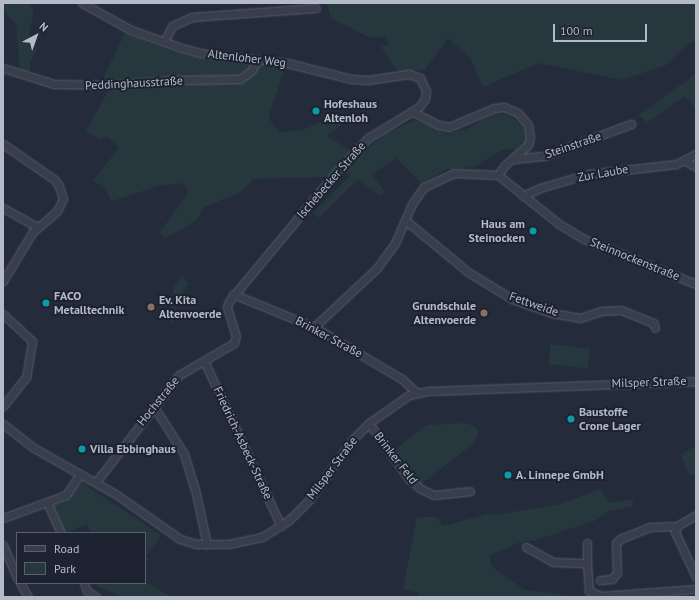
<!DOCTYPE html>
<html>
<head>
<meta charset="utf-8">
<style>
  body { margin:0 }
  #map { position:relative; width:699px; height:600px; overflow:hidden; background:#242c3c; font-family:"PT Sans",sans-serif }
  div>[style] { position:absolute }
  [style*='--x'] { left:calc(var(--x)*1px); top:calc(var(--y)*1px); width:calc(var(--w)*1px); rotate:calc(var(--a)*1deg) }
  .green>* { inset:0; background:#26383d; transform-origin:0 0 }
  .roads { filter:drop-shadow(0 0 1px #565c6a) drop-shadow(0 0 1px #565c6a) }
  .minor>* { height:7px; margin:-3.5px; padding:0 3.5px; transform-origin:3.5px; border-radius:3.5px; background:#383e4c }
  .dots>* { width:11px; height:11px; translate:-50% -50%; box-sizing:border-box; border:2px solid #1d2331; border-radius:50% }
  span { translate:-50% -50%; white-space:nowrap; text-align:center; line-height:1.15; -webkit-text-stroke:4px #1d2331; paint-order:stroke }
  .street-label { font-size:12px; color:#b4bac8 }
  .poi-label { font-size:12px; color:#b4bac8; font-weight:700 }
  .left { translate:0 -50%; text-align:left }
  .right { translate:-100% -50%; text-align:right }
  .frame { position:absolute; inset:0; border:4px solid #b4bac8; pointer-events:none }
  .legend { position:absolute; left:16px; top:532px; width:130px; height:52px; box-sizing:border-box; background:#1d2331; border:1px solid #595f6d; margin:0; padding:5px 7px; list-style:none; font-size:12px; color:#b4bac8 }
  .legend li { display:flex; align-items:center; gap:8px; height:20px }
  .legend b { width:20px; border:1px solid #595f6d }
  .north { position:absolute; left:16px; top:16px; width:40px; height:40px; -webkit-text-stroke:3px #1d2331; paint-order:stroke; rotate:41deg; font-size:11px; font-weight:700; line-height:16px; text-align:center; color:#b4bac8 }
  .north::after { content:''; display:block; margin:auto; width:14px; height:18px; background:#b4bac8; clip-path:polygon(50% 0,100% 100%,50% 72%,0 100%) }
  .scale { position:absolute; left:553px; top:24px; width:94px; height:18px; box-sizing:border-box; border:2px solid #b4bac8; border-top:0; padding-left:5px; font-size:12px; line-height:14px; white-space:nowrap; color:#b4bac8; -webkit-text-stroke:3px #1d2331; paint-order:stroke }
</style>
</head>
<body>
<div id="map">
  <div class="green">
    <div style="clip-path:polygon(3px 3px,28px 3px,34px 11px,29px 33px,37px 50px,30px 62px,30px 72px,20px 69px,16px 24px,3px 10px)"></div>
    <div style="clip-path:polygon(327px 3px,696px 3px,696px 40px,686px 45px,666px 65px,621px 80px,538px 63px,483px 87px,471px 59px,448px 38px,425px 70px,398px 71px,381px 47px,389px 44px,384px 36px,375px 38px,366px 36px,331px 18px)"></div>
    <div style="clip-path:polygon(125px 33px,161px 47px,199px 58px,286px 64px,269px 115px,271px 122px,279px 132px,303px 130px,337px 115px,344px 123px,326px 136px,351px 150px,326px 177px,253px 179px,241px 192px,204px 207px,197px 219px,181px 230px,164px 238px,160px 232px,187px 195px,186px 186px,179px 183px,158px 186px,112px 201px,103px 186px,93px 181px,119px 148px,107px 136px,101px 140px,86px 131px,109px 90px,102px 81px)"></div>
    <div style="clip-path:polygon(696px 74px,696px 110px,685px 96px,647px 122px,639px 115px)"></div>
    <div style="clip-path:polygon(491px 115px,507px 115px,517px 121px,524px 129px,526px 142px,516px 150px,504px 149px,474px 167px,447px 169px,421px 183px,396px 158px,371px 175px,385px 191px,380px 197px,358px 179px,319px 218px,313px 212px,350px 176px,346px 172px,360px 155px,385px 134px,416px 120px,447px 134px,467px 129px)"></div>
    <div style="clip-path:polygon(182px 276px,188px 284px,179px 299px,172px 324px,170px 318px,174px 287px)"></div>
    <div style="left:551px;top:344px;width:39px;height:20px;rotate:7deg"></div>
    <div style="clip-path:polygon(467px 423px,479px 430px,474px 443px,420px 485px,409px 476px,393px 451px,427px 425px)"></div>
    <div style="clip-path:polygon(696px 445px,696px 470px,693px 475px,688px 473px,681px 455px)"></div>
    <div style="clip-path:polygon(82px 483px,161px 535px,146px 556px,149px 559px,145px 564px,145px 533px,91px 533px,87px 524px,65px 533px,54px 505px,66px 501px)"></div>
    <div style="clip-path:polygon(601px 489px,609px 503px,633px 499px,633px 506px,609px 511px,594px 521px,536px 540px,518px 543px,490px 555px,490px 564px,496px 570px,525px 590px,579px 597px,418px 597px,419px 593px,403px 589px,417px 517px,436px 517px,443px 526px,492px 513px,495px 515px,560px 504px)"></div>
    <div style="clip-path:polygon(145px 582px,172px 597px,122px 597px,97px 586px,99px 583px)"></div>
  </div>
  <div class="roads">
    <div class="minor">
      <div style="--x:82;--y:3;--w:56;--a:28.9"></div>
      <div style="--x:131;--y:30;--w:51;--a:19.5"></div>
      <div style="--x:179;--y:47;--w:22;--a:16"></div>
      <div style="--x:200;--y:53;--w:88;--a:6.6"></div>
      <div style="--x:287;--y:63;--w:66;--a:14"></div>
      <div style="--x:351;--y:79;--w:17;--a:3"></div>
      <div style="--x:368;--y:80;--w:41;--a:-8.3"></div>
      <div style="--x:409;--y:74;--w:12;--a:20"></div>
      <div style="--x:420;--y:78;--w:14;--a:65"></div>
      <div style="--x:426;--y:91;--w:8;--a:97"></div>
      <div style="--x:425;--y:99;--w:10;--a:127"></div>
      <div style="--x:419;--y:107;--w:60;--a:148.7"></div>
      <div style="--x:368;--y:138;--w:45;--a:133.2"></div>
      <div style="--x:337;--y:171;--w:169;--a:129.7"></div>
      <div style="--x:229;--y:301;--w:6;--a:108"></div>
      <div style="--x:227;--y:307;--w:30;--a:73"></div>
      <div style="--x:236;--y:336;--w:7;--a:106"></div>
      <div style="--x:234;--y:343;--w:64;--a:149.8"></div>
      <div style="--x:179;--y:375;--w:135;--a:127.8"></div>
      <div style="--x:164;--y:42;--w:18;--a:-63"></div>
      <div style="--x:172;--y:26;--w:22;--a:-24"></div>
      <div style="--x:192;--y:17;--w:124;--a:-4.2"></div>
      <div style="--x:3;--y:68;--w:53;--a:17.4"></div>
      <div style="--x:54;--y:84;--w:56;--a:1"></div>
      <div style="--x:110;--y:85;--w:67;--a:-4.3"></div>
      <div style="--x:177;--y:80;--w:63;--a:-0.9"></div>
      <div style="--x:240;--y:79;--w:14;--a:-36"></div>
      <div style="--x:251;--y:71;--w:13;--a:-58"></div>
      <div style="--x:413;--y:112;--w:29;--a:27"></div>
      <div style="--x:439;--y:125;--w:10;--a:11"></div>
      <div style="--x:449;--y:127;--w:49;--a:-22.9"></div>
      <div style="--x:494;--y:108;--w:10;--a:-6"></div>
      <div style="--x:504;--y:107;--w:15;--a:23"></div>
      <div style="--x:518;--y:113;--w:16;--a:50"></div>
      <div style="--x:528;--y:125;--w:13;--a:81"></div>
      <div style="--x:530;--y:138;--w:7;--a:106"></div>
      <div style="--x:528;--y:145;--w:30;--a:139"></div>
      <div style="--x:505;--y:165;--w:12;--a:125"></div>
      <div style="--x:3;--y:144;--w:63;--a:34.7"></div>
      <div style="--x:55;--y:180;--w:7;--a:56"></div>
      <div style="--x:59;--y:186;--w:14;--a:73"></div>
      <div style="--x:63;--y:199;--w:13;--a:117"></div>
      <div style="--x:57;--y:211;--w:33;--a:139"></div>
      <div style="--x:32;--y:233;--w:56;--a:121.1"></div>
      <div style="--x:513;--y:159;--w:31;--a:-6"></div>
      <div style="--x:544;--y:156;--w:93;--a:-20.2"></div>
      <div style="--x:685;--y:161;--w:13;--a:29"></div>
      <div style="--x:498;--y:175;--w:78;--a:38.8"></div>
      <div style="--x:559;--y:224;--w:29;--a:31"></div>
      <div style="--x:584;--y:239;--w:121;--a:21.9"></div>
      <div style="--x:523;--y:196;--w:19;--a:-25"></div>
      <div style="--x:540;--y:188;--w:50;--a:-16.3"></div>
      <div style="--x:588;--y:174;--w:89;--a:-6.5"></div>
      <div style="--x:676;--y:164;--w:22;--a:-27"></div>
      <div style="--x:3;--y:208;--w:39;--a:29"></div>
      <div style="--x:405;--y:220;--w:82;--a:39.5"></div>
      <div style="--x:468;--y:272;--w:52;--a:31.5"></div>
      <div style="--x:512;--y:299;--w:42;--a:19.3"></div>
      <div style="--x:552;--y:313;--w:28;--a:10"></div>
      <div style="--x:580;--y:318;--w:22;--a:-18"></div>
      <div style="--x:601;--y:311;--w:20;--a:-3"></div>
      <div style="--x:621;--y:310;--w:35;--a:22"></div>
      <div style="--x:653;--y:323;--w:5;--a:68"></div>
      <div style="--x:233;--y:294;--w:87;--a:22.2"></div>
      <div style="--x:314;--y:327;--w:102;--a:30.6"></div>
      <div style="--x:402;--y:379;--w:21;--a:43"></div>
      <div style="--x:3;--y:314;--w:40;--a:43"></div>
      <div style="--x:32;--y:341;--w:36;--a:99"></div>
      <div style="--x:26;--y:377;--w:37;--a:128"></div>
      <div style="--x:314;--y:327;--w:86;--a:-43.1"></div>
      <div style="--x:377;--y:268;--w:31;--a:-54"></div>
      <div style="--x:395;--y:243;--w:43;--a:-66.4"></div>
      <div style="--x:412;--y:204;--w:21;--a:-55"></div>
      <div style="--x:424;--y:187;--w:33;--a:-25"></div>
      <div style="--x:454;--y:173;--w:44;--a:2.6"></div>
      <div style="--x:204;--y:361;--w:182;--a:65"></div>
      <div style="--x:154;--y:407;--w:56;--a:57.4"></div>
      <div style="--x:184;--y:454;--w:37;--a:73"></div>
      <div style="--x:195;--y:489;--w:57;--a:77.9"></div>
      <div style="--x:369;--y:423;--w:69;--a:54.5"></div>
      <div style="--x:409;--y:479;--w:16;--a:40"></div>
      <div style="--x:421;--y:489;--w:14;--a:25"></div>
      <div style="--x:434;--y:495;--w:36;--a:-6"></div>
      <div style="--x:3;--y:424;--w:39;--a:38"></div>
      <div style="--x:34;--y:448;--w:95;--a:29.5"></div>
      <div style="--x:117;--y:495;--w:77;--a:34.9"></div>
      <div style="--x:180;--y:539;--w:17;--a:17"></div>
      <div style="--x:196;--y:544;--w:33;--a:0"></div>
      <div style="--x:229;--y:544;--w:34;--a:-12"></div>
      <div style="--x:262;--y:537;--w:32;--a:-32"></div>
      <div style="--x:289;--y:520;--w:30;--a:-45"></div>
      <div style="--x:310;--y:499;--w:74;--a:-54.4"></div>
      <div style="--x:353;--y:439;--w:23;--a:-45"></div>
      <div style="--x:369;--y:423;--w:49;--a:-35"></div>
      <div style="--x:409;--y:395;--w:19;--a:-12"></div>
      <div style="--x:428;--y:391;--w:268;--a:-2.1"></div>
      <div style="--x:47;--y:502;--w:34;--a:66"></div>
      <div style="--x:696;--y:515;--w:22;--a:150"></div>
      <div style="--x:677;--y:526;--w:6;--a:108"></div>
      <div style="--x:675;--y:532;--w:50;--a:65"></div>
      <div style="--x:3;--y:518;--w:67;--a:-20.1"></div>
      <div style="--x:66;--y:495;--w:25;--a:-56"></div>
      <div style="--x:587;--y:543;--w:20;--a:90"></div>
      <div style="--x:3;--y:545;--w:36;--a:67"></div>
      <div style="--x:526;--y:547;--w:31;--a:29"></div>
      <div style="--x:553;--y:562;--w:34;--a:2"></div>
      <div style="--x:587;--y:563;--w:28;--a:86"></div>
      <div style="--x:589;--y:591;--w:13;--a:23"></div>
      <div style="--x:601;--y:596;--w:95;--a:-4.2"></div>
      <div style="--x:600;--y:580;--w:12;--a:-5"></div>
      <div style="--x:612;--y:579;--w:8;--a:-50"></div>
      <div style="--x:617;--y:573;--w:30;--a:-92"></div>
      <div style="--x:616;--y:543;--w:6;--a:-45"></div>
      <div style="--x:620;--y:539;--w:31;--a:-22"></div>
      <div style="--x:649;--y:527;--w:28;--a:-2"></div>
      <div style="--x:20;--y:583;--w:16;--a:60"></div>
      <div style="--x:84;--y:583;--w:9;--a:69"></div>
      <div style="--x:87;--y:591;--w:11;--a:34"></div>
    </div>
  </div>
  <div class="dots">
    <div style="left:316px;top:111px;background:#0f9aa8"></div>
    <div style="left:533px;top:231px;background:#0f9aa8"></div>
    <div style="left:46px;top:303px;background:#0f9aa8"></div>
    <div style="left:151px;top:307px;background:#8d6e63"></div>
    <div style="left:484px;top:313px;background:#8d6e63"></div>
    <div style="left:571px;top:419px;background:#0f9aa8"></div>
    <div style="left:82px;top:449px;background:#0f9aa8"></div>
    <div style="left:508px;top:475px;background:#0f9aa8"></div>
  </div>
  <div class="street-label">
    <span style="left:247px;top:58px;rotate:7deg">Altenloher Weg</span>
    <span style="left:134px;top:83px;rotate:-3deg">Peddinghausstraße</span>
    <span style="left:573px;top:145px;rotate:-19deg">Steinstraße</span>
    <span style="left:603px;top:173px;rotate:-10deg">Zur Laube</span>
    <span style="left:331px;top:180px;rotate:-49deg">Ischebecker Straße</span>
    <span style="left:635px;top:259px;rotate:22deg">Steinnockenstraße</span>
    <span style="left:534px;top:304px;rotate:19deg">Fettweide</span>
    <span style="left:329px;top:337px;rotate:28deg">Brinker Straße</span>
    <span style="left:649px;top:382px;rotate:-2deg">Milsper Straße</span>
    <span style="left:158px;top:401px;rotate:-51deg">Hochstraße</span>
    <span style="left:243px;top:443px;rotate:65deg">Friedrich-Asbeck-Straße</span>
    <span style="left:396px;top:458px;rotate:52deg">Brinker Feld</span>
    <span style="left:332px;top:468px;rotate:-53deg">Milsper Straße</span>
  </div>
  <div class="poi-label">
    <span class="left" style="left:324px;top:111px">Hofeshaus<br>Altenloh</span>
    <span class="right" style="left:525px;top:231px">Haus am<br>Steinocken</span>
    <span class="left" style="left:54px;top:303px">FACO<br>Metalltechnik</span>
    <span class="left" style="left:159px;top:307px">Ev. Kita<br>Altenvoerde</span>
    <span class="right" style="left:476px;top:313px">Grundschule<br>Altenvoerde</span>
    <span class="left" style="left:579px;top:419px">Baustoffe<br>Crone Lager</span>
    <span class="left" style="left:90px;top:449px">Villa Ebbinghaus</span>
    <span class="left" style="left:516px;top:475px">A. Linnepe GmbH</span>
  </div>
  <div class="frame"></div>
  <ul class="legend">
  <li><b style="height:5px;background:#383e4c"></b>Road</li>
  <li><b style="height:11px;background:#26383d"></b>Park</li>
  </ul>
  <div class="north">N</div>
  <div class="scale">100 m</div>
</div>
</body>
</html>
